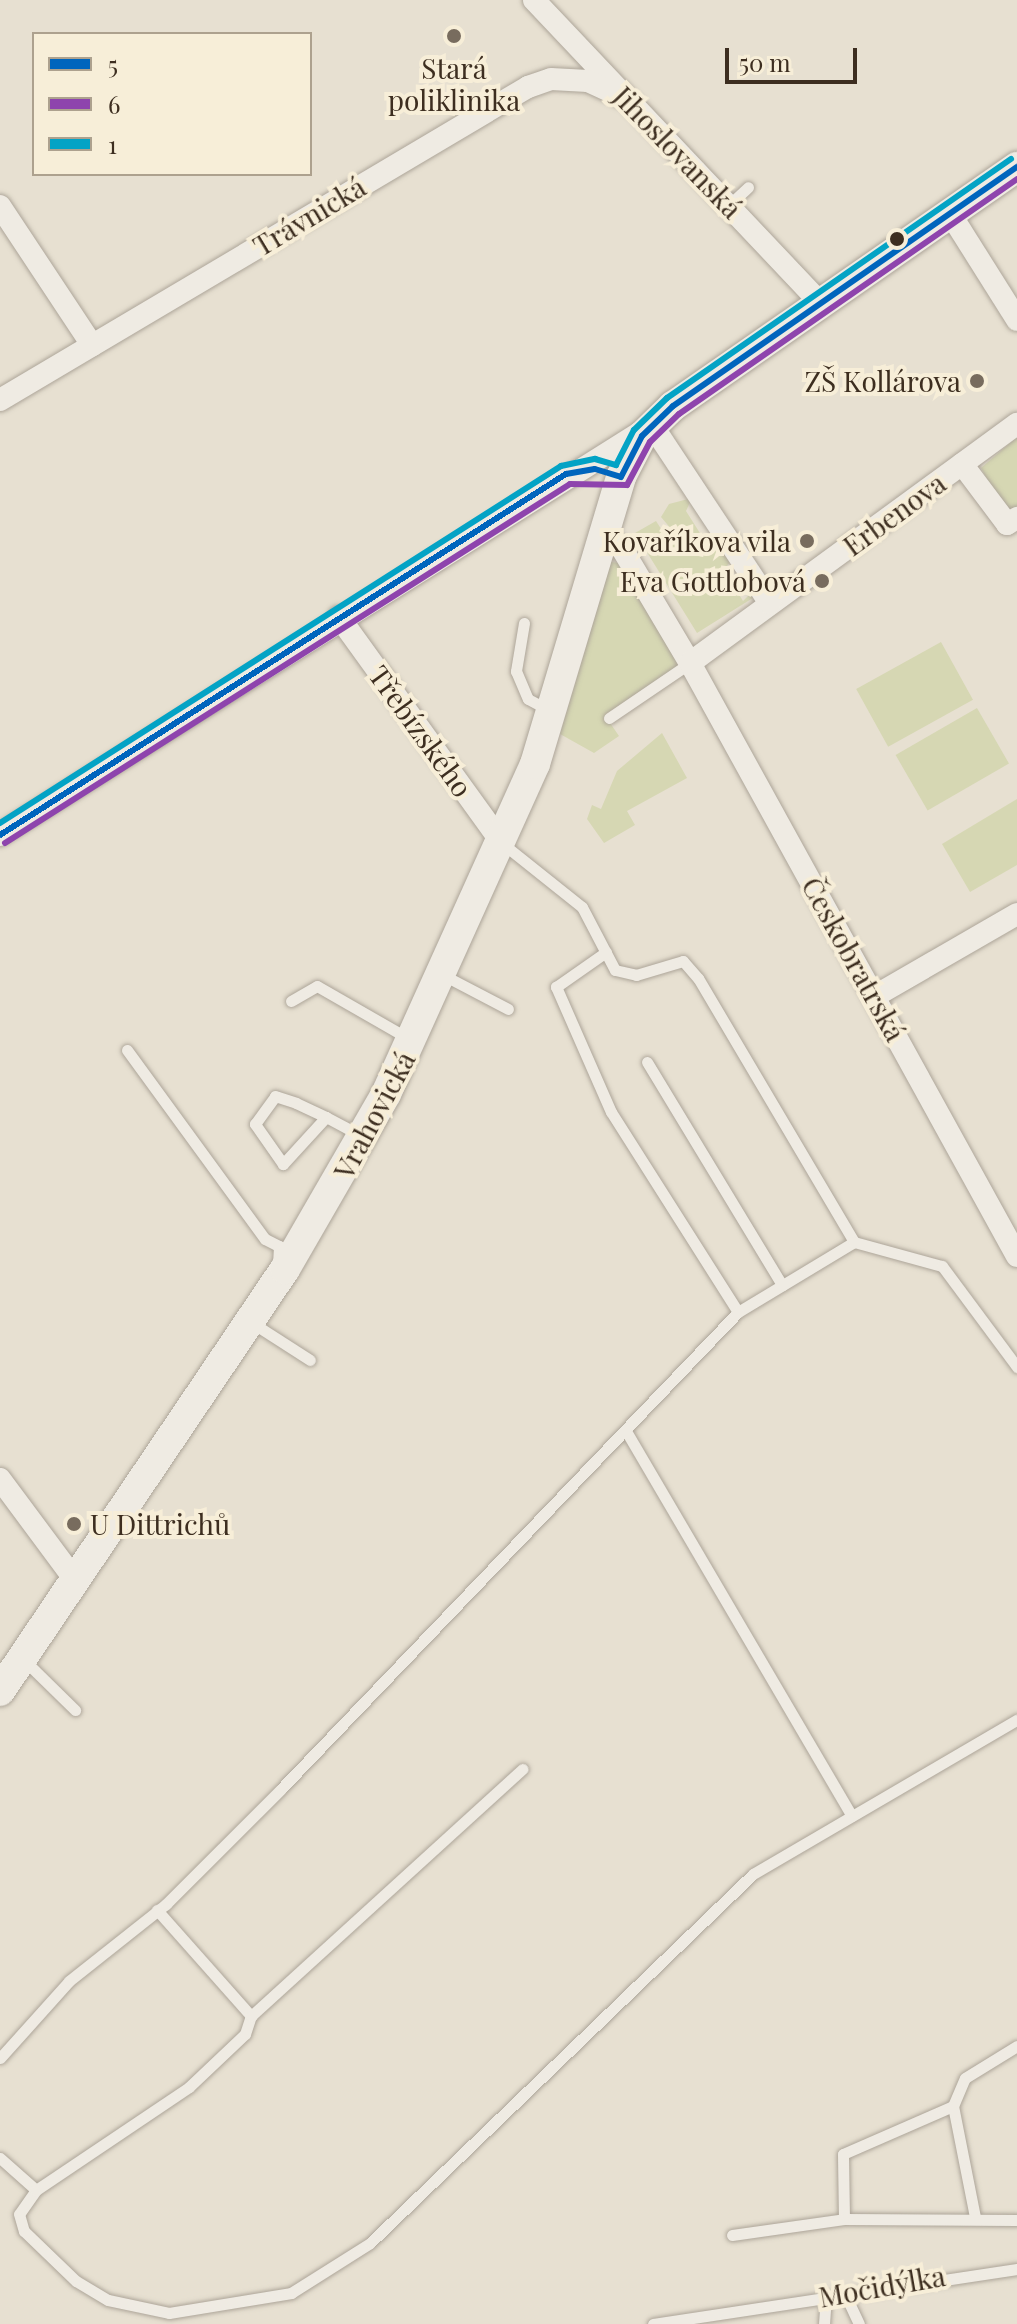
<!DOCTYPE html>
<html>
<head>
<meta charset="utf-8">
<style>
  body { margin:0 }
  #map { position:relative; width:1017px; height:2324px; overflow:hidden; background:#e7e0d1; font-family:"Playfair Display",serif }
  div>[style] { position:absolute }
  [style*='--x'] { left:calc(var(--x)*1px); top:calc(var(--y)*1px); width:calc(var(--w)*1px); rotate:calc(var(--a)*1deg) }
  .green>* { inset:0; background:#d6d7b3; transform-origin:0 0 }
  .roads { filter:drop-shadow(0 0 2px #ada599) drop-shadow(0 0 2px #ada599) }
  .lane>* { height:11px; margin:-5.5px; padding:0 5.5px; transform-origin:5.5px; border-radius:5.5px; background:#efebe3 }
  .street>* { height:22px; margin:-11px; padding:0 11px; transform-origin:11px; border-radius:11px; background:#efebe3 }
  .secondary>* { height:30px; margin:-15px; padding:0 15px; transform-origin:15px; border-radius:15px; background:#efebe3 }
  .bus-1>* { height:6px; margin:-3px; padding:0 3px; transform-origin:3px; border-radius:3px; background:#0065bd }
  .bus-2>* { height:6px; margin:-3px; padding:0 3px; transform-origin:3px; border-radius:3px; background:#8e44ad }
  .bus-3>* { height:6px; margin:-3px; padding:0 3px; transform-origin:3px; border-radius:3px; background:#03a3c5 }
  .dots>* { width:22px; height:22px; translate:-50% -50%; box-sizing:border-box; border:4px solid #f7eed8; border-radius:50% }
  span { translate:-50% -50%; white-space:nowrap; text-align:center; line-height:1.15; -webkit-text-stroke:8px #f7eed8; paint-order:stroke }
  .poi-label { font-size:28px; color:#3d2e20 }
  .right { translate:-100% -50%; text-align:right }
  .left { translate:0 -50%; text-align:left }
  .street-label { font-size:28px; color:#3d2e20 }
  .legend { position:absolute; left:32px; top:32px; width:280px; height:144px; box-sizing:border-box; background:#f7eed8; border:2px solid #ada18e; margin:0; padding:10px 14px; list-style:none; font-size:24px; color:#3d2e20 }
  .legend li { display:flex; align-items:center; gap:16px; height:40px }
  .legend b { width:40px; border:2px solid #ada18e }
  .scale { position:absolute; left:725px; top:48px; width:132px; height:36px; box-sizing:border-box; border:4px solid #3d2e20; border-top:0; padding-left:10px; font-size:24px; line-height:28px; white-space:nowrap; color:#3d2e20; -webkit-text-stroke:6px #f7eed8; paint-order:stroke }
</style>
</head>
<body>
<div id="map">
  <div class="green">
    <div style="clip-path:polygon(1017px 437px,1017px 509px,1012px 510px,1003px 507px,981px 468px)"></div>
    <div style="clip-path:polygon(692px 498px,686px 511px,705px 541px,715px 532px,732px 559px,724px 570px,743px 601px,753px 591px,756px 596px,697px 633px,635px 533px,656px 521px,665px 535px,672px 530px,661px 517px,669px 504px)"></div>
    <div style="clip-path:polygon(611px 562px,621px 563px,680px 667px,606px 717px,619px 736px,594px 753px,560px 734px)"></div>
    <div style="left:941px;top:642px;width:66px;height:97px;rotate:61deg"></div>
    <div style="left:977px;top:708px;width:64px;height:94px;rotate:60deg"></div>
    <div style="clip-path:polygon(662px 733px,687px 778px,627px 811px,635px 825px,604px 843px,587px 819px,592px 805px,601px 809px,617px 771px)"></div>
    <div style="clip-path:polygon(1017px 799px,1017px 865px,970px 892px,942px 844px)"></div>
  </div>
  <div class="roads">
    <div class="lane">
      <div style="--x:729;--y:205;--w:26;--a:-43"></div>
      <div style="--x:524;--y:623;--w:49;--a:99.5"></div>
      <div style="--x:516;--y:671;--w:30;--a:67"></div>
      <div style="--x:528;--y:699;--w:24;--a:28"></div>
      <div style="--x:609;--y:718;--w:98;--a:-34.2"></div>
      <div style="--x:503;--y:844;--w:101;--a:38.6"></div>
      <div style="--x:582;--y:907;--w:71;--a:62.4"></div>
      <div style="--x:615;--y:970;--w:22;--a:13"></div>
      <div style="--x:636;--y:975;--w:49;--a:-16.6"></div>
      <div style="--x:683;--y:961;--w:23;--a:49"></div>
      <div style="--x:698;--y:978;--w:307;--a:59.4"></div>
      <div style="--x:854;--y:1242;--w:135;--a:148.9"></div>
      <div style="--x:738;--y:1312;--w:237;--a:-122.4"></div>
      <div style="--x:611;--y:1112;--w:137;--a:-113.7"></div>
      <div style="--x:556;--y:987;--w:61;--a:-35"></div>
      <div style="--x:445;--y:976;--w:71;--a:27.6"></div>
      <div style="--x:291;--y:1001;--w:30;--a:-30"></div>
      <div style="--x:317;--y:986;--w:106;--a:29.9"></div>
      <div style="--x:127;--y:1050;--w:234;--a:53.9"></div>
      <div style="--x:265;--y:1239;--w:16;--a:27"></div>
      <div style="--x:279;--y:1246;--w:17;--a:93"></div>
      <div style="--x:647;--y:1062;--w:261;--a:58.8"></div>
      <div style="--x:326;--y:1117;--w:64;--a:132.5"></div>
      <div style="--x:283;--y:1164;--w:49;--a:-125"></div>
      <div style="--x:255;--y:1124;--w:34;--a:-54"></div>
      <div style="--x:275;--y:1096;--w:22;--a:18"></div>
      <div style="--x:296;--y:1103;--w:33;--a:25"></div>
      <div style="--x:326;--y:1117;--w:30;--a:28"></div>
      <div style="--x:352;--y:1131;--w:9;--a:21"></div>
      <div style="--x:854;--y:1242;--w:91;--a:15.3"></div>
      <div style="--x:942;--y:1266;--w:126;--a:53.4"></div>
      <div style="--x:251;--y:1322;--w:70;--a:32.8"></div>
      <div style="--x:626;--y:1431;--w:446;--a:59.6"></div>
      <div style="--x:23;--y:1659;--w:73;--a:44.4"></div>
      <div style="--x:157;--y:1910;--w:142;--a:48.4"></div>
      <div style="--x:0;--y:2058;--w:103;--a:-48.1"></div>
      <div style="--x:69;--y:1981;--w:124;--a:-38.4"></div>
      <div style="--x:166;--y:1904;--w:161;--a:-45"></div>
      <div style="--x:280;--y:1790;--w:662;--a:-46.22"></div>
      <div style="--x:0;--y:2158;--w:48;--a:41.6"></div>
      <div style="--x:36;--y:2190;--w:29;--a:125"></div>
      <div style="--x:19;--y:2214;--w:18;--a:74"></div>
      <div style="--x:24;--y:2231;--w:72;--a:43.9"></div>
      <div style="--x:76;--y:2281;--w:37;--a:31"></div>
      <div style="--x:108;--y:2300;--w:62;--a:12"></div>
      <div style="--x:169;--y:2313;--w:124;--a:-9.3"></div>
      <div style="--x:291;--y:2293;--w:93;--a:-32.3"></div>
      <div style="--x:370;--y:2243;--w:532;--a:-43.93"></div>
      <div style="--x:753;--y:1874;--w:306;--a:-30.3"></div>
      <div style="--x:36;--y:2190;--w:184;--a:-33.9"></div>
      <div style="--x:189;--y:2087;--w:77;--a:-43.4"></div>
      <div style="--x:245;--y:2034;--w:19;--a:-72"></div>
      <div style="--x:251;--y:2016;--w:367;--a:-42.3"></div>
      <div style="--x:975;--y:2217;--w:113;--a:-101.2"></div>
      <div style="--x:953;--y:2106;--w:30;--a:-67"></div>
      <div style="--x:965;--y:2078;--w:61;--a:-31.6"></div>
      <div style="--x:844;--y:2219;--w:65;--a:-90.9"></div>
      <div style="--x:843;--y:2154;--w:120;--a:-23.6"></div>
      <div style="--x:732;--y:2235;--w:113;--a:-8.1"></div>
      <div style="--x:844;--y:2219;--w:173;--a:0.3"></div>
      <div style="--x:845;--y:2294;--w:33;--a:65"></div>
      <div style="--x:653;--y:2324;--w:368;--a:-8.6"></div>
      <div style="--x:824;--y:2324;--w:28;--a:-86"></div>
    </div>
    <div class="street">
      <div style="--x:534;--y:0;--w:418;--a:46.6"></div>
      <div style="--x:0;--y:206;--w:167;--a:56.5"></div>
      <div style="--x:951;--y:215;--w:124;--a:57.8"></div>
      <div style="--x:0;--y:400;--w:614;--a:-30.66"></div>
      <div style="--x:528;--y:87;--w:24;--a:-19"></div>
      <div style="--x:551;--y:79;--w:37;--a:3"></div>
      <div style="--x:588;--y:81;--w:43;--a:24.8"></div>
      <div style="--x:962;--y:464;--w:75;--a:53.1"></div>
      <div style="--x:1007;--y:524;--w:12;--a:-31"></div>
      <div style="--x:604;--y:536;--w:20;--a:33"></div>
      <div style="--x:621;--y:547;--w:135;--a:59.3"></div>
      <div style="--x:690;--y:663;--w:677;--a:61.13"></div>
      <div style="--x:339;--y:617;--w:280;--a:54.2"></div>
      <div style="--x:690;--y:663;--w:405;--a:-36.2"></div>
      <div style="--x:0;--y:835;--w:770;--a:-32.16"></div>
      <div style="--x:652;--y:425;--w:214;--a:56.5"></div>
      <div style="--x:875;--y:996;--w:164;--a:-30"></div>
      <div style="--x:0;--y:1479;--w:126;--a:53.4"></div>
    </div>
    <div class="secondary">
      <div style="--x:0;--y:1691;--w:509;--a:-55.97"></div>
      <div style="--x:285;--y:1269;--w:202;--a:-60"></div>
      <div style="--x:386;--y:1094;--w:362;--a:-65.7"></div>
      <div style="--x:535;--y:764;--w:300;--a:-73.3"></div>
      <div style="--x:621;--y:477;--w:46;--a:-62.9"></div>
      <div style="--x:642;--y:436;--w:43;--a:-44.1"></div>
      <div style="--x:673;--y:406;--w:419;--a:-34.8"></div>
    </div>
  </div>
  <div class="bus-1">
    <div style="--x:0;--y:835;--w:671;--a:-32.53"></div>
    <div style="--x:566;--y:474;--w:29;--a:-10"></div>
    <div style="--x:595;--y:469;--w:27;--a:17"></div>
    <div style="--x:621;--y:477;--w:46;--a:-62.9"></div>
    <div style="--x:642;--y:436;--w:43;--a:-44.1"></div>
    <div style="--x:673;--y:406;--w:419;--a:-34.8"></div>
  </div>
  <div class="bus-2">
    <div style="--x:5;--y:843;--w:669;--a:-32.43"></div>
    <div style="--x:570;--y:484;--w:57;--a:1"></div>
    <div style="--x:627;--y:485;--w:49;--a:-61.9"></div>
    <div style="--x:650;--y:442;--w:40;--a:-44"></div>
    <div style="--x:679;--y:414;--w:412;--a:-34.8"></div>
  </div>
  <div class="bus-3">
    <div style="--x:0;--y:823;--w:665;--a:-32.47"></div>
    <div style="--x:561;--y:466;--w:35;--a:-12"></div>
    <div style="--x:595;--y:459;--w:22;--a:16"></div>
    <div style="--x:616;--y:465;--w:39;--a:-63"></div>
    <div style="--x:634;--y:430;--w:46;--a:-44.1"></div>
    <div style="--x:667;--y:398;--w:419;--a:-34.8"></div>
  </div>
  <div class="dots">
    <div style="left:454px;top:36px;background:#786c5e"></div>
    <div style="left:897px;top:239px;background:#3d2e20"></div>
    <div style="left:977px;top:381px;background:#786c5e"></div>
    <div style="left:807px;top:541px;background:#786c5e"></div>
    <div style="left:822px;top:581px;background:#786c5e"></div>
    <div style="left:74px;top:1524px;background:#786c5e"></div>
  </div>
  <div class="poi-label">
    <span style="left:454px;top:84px">Stará<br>poliklinika</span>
    <span class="right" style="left:961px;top:381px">ZŠ Kollárova</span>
    <span class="right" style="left:791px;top:541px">Kovaříkova vila</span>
    <span class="right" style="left:806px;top:581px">Eva Gottlobová</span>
    <span class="left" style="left:90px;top:1524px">U Dittrichů</span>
  </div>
  <div class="street-label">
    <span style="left:678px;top:152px;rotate:46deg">Jihoslovanská</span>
    <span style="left:309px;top:216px;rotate:-31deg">Trávnická</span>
    <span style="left:894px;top:514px;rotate:-36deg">Erbenova</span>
    <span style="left:421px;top:731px;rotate:54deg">Třebízského</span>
    <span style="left:854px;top:959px;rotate:61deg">Českobratrská</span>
    <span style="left:374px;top:1115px;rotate:-62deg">Vrahovická</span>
    <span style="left:882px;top:2286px;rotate:-10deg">Močidýlka</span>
  </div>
  <ul class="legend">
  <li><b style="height:10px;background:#0065bd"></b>5</li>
  <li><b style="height:10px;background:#8e44ad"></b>6</li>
  <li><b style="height:10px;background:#03a3c5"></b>1</li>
  </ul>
  <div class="scale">50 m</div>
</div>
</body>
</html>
